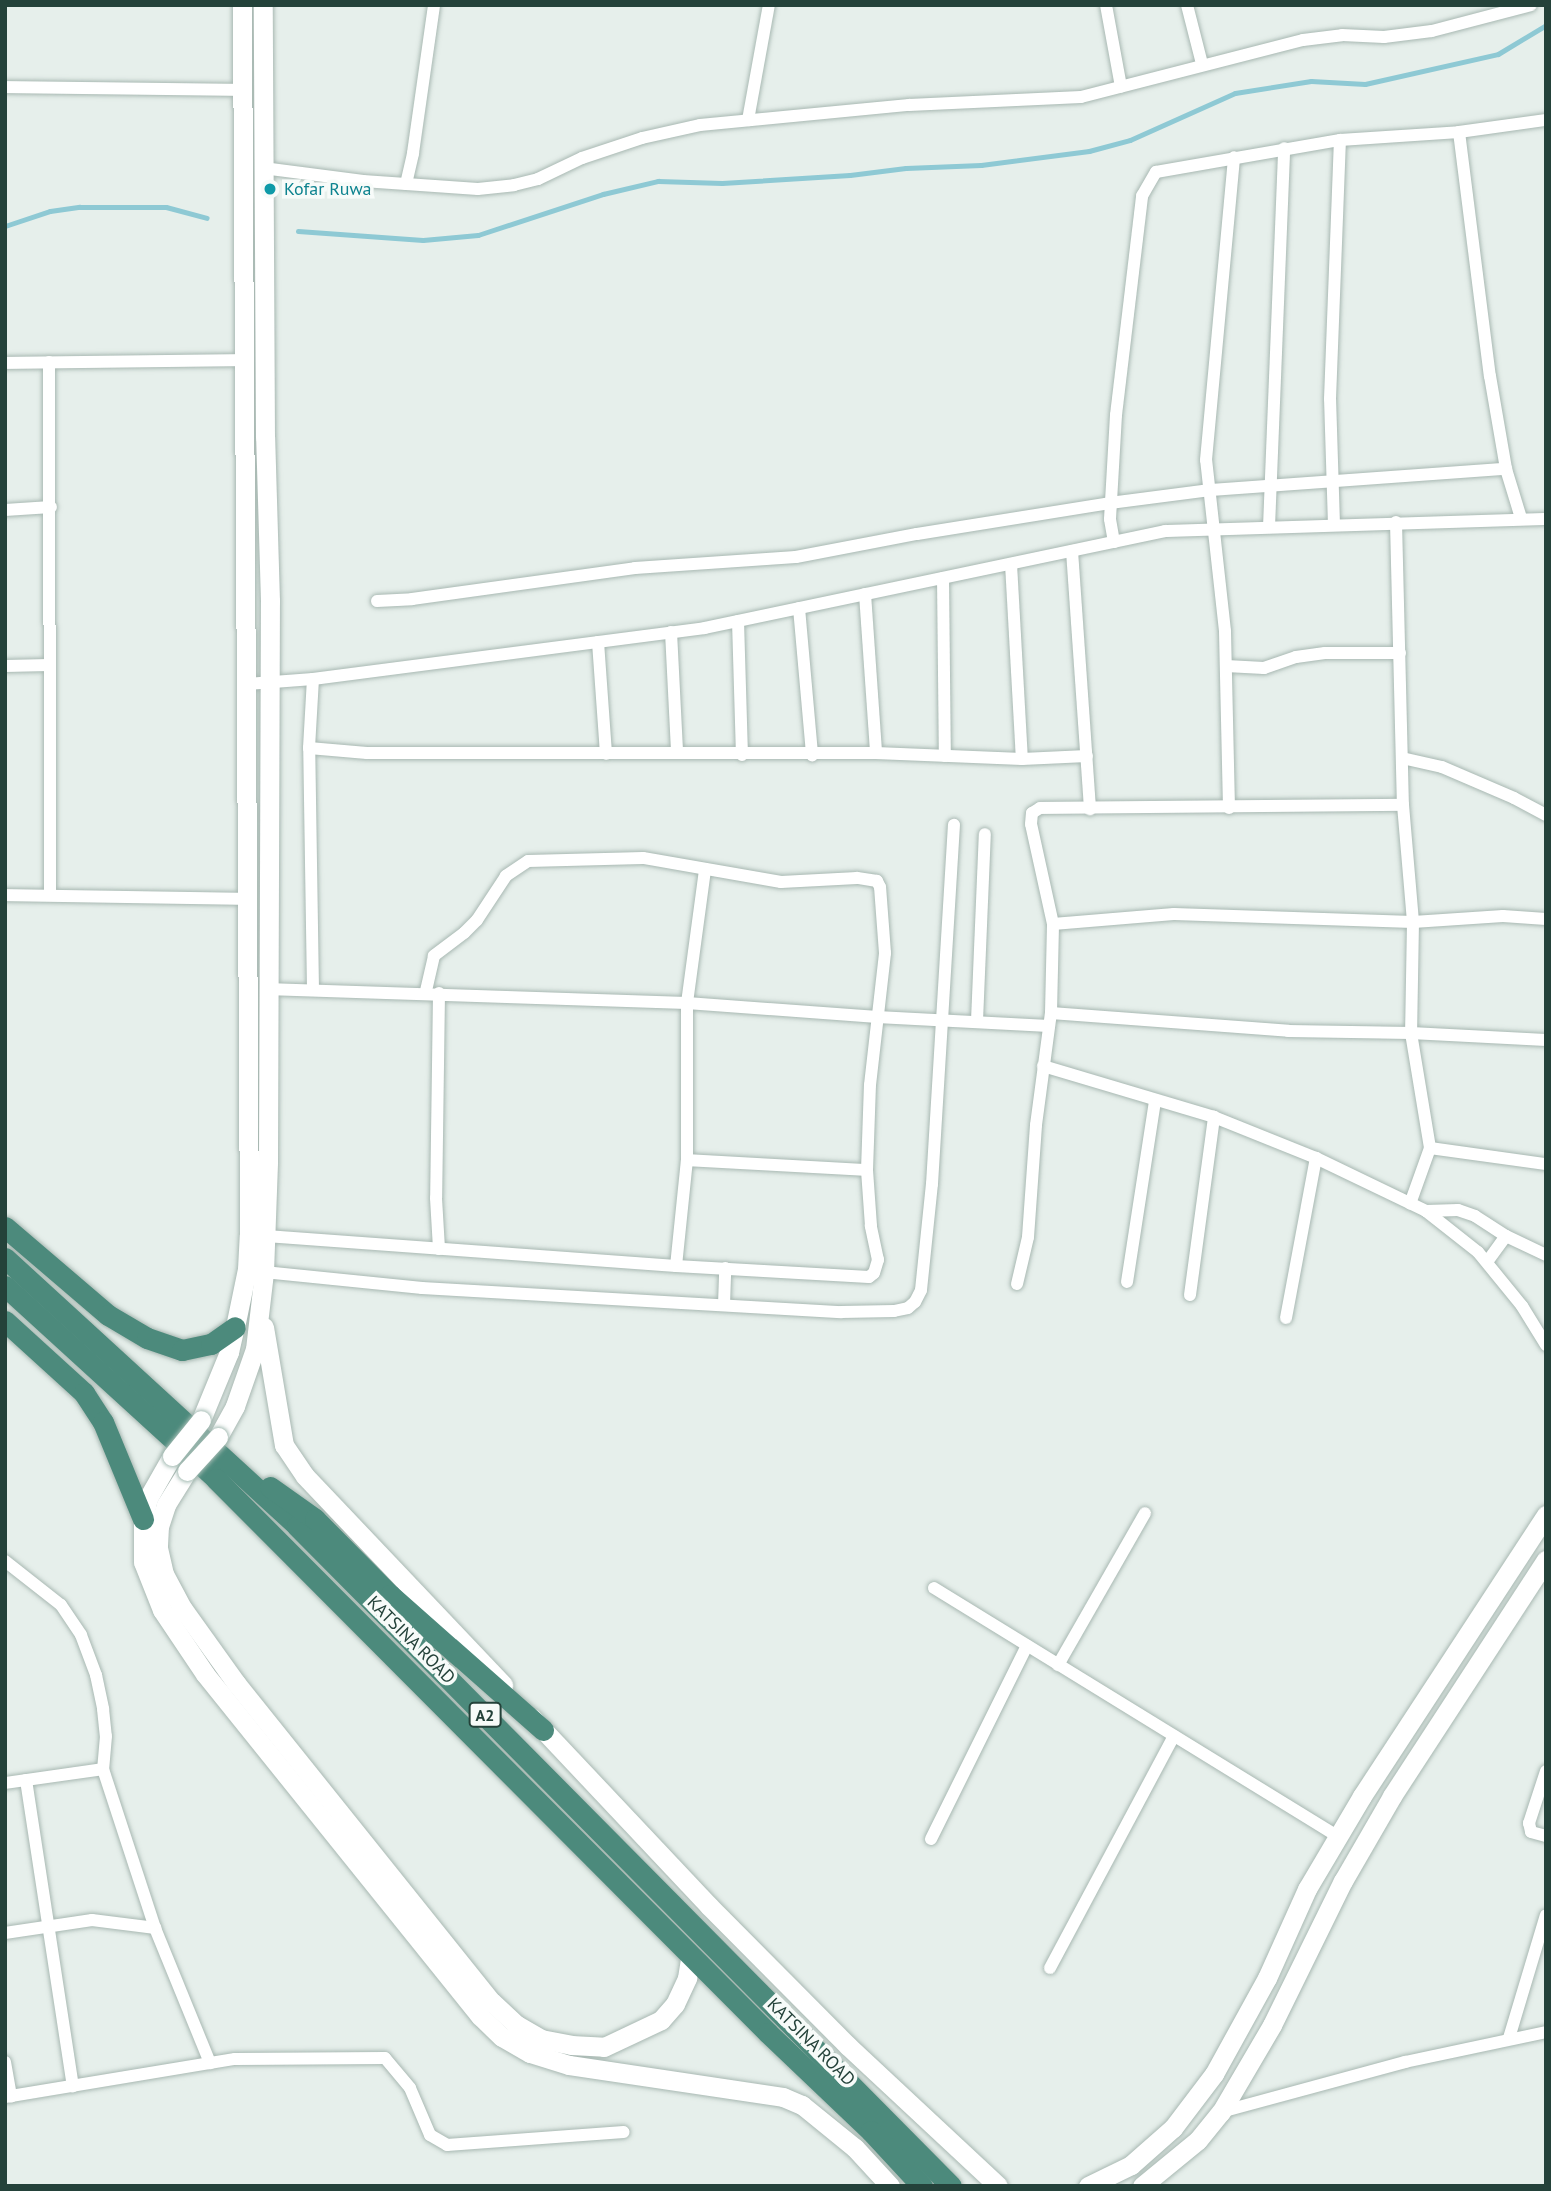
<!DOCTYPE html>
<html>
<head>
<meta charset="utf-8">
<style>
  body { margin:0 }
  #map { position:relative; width:1551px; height:2191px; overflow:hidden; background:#e6efeb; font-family:"PT Sans",sans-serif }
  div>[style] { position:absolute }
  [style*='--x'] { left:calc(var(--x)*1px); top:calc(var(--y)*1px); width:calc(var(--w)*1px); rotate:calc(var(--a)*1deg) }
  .stream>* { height:5px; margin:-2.5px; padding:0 2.5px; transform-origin:2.5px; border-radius:2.5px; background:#8ec9d4 }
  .roads { filter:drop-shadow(0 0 2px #a8b8b2) drop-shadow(0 0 2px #a8b8b2) }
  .minor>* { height:12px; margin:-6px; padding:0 6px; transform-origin:6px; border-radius:6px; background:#fff }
  .secondary>* { height:19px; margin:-9.5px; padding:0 9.5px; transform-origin:9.5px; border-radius:9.5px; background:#fff }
  .trunk>* { height:21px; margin:-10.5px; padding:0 10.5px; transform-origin:10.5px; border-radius:10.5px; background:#4c8a7c }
  .bridges { filter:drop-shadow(0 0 2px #a4bbb3) drop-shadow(0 0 2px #a4bbb3) }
  .secondary-bridge>* { height:19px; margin:-9.5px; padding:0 9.5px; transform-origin:9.5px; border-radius:9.5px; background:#fff }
  .dots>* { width:19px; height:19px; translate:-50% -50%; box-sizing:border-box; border:4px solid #f7fbf9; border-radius:50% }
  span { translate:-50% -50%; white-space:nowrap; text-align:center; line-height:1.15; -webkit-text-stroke:7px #f7fbf9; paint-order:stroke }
  .shield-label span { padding:2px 5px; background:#f7fbf9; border:2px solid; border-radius:5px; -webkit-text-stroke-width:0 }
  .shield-label { font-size:16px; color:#24423a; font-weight:700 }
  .culture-label { font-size:18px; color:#0d838f }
  .left { translate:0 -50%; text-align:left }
  .street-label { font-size:18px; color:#24423a }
  .frame { position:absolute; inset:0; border:7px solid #24423a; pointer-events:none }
</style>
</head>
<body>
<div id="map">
  <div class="stream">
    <div style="--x:5;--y:226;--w:47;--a:-18.4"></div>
    <div style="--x:50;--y:211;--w:30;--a:-8"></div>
    <div style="--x:80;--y:207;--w:86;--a:0"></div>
    <div style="--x:166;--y:207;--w:42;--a:15"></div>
    <div style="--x:298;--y:231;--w:125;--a:4.1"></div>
    <div style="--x:423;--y:240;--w:55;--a:-5.2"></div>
    <div style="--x:478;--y:235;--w:132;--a:-18.2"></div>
    <div style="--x:603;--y:194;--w:57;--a:-13.3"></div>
    <div style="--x:658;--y:181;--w:64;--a:1.8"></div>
    <div style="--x:722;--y:183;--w:128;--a:-3.6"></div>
    <div style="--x:850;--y:175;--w:56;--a:-7.1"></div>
    <div style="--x:906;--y:168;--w:75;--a:-2.3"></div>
    <div style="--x:981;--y:165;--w:109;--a:-7.4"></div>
    <div style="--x:1089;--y:151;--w:42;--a:-15"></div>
    <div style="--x:1130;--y:140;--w:115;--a:-24.1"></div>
    <div style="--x:1235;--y:93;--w:77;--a:-9"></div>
    <div style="--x:1311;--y:81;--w:54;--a:3.2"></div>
    <div style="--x:1365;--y:84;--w:136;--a:-12.7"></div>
    <div style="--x:1498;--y:54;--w:56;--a:-31.1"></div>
  </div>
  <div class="roads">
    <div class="minor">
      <div style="--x:1106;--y:5;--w:83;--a:79.6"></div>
      <div style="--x:1187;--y:5;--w:61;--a:75.7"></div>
      <div style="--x:5;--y:87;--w:238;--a:0.7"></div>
      <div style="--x:748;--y:120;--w:117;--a:-79.7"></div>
      <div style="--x:1459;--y:132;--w:246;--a:82.8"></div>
      <div style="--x:1490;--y:376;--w:94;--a:80.2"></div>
      <div style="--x:1506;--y:469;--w:51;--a:73"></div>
      <div style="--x:263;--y:168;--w:101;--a:7.4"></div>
      <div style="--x:363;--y:181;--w:115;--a:4"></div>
      <div style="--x:478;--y:189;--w:36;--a:-6"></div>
      <div style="--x:514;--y:185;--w:25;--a:-14"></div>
      <div style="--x:538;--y:179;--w:49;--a:-25.5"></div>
      <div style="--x:582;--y:158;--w:63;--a:-18.4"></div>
      <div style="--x:642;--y:138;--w:59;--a:-12.6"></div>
      <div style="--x:700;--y:125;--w:210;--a:-5.5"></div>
      <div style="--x:909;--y:105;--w:172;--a:-2.7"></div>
      <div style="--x:1081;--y:97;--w:229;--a:-14.4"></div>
      <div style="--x:1303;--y:40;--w:39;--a:-7"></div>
      <div style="--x:1342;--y:35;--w:42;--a:2.7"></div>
      <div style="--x:1384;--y:37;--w:48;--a:-7.1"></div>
      <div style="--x:1432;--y:31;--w:102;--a:-14.7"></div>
      <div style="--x:406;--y:184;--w:32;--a:-77"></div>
      <div style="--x:413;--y:153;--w:149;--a:-81.9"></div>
      <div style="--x:49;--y:362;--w:531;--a:89.89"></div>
      <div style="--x:5;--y:363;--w:240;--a:-0.7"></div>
      <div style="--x:5;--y:510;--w:46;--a:-3.7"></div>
      <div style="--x:1396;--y:522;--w:283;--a:88.6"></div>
      <div style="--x:1403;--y:805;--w:117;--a:85.1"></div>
      <div style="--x:1413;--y:922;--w:111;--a:91"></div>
      <div style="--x:1411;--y:1033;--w:117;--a:80.6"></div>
      <div style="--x:1430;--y:1148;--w:59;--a:109.7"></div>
      <div style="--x:1334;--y:525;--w:126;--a:-91.8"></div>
      <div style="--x:1330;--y:399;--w:259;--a:-87.8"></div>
      <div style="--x:1269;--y:527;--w:379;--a:-87.7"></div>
      <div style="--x:1114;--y:542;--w:23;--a:-100"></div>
      <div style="--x:1110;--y:519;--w:104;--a:-86.7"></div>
      <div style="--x:1116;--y:415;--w:221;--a:-83.2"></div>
      <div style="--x:1142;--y:196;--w:28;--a:-60"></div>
      <div style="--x:1156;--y:172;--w:187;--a:-9.9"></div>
      <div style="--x:1340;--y:140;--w:119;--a:-3.8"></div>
      <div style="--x:1459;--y:132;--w:88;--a:-7.9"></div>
      <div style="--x:1072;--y:551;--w:259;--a:86"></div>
      <div style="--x:1011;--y:564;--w:195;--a:86.8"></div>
      <div style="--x:943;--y:578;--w:178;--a:89.4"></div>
      <div style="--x:865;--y:594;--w:159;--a:86"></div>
      <div style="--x:377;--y:601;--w:35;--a:-3"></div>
      <div style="--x:412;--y:599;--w:225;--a:-7.9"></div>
      <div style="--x:635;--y:568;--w:161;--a:-3.9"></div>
      <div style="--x:796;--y:557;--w:123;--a:-10.8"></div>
      <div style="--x:917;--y:534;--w:195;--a:-9.1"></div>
      <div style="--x:1110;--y:503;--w:101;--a:-7.4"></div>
      <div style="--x:1210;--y:490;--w:297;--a:-4.1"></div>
      <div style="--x:799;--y:608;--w:148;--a:84.9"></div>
      <div style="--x:738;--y:621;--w:134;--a:88.3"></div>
      <div style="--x:671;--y:632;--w:120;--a:87.1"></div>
      <div style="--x:598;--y:642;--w:112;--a:85.9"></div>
      <div style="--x:5;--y:666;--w:44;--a:-1.3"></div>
      <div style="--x:1226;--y:666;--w:38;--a:3"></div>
      <div style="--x:1264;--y:668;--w:34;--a:-19"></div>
      <div style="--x:1296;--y:657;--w:29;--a:-8"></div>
      <div style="--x:1325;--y:653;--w:75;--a:0"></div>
      <div style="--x:247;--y:684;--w:66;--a:-4.3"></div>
      <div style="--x:313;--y:679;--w:395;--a:-7.4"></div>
      <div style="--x:705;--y:628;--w:470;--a:-11.9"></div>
      <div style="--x:1165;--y:531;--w:381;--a:-1.8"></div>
      <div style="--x:309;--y:748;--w:58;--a:4.9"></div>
      <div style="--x:367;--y:753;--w:509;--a:0"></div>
      <div style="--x:876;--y:753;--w:146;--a:2.4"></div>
      <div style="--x:1022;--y:759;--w:65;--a:-2.6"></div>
      <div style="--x:1402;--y:758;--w:41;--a:12.7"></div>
      <div style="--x:1442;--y:767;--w:78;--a:23.3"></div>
      <div style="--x:1514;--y:798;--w:36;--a:28"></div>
      <div style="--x:1229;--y:808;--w:177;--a:-91.3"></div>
      <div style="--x:1225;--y:631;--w:172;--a:-96.3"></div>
      <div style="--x:1206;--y:460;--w:304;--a:-84.7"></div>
      <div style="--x:5;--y:895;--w:243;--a:0.9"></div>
      <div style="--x:1053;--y:924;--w:121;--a:-4.7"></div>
      <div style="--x:1174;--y:914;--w:239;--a:1.9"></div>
      <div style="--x:1413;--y:922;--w:90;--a:-3.8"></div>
      <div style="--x:1503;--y:916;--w:43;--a:4"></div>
      <div style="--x:266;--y:989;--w:421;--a:1.9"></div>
      <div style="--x:687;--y:1003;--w:191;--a:4.2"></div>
      <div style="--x:877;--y:1017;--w:172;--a:3"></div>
      <div style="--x:313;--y:990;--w:242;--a:-90.9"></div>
      <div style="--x:309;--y:748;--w:69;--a:-86.7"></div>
      <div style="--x:439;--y:993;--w:205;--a:90.8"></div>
      <div style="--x:436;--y:1198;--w:51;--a:86.6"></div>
      <div style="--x:1051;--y:1013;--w:238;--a:4.3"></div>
      <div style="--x:1288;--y:1031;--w:123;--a:0.9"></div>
      <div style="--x:1411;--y:1033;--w:135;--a:3"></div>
      <div style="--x:977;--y:1021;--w:187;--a:-87.6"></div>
      <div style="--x:1043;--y:1066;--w:178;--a:16.6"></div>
      <div style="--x:1214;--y:1117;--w:110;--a:21.9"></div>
      <div style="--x:1316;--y:1158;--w:122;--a:25.7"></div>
      <div style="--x:1426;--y:1211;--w:66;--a:38.3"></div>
      <div style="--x:1478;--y:1252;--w:70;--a:50.8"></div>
      <div style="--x:1522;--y:1306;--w:46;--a:58.4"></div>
      <div style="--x:1430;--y:1148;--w:117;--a:7.9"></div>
      <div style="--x:687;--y:1160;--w:180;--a:3.2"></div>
      <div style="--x:1426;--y:1211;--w:32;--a:-2"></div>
      <div style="--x:1458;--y:1210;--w:18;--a:19"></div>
      <div style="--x:1475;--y:1216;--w:37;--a:33"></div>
      <div style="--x:1506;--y:1236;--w:44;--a:25.4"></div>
      <div style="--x:266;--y:1236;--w:411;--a:4.2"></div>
      <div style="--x:676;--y:1266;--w:193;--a:3.3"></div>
      <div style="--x:869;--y:1277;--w:6;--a:-39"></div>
      <div style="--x:874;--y:1273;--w:14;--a:-73"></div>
      <div style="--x:878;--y:1260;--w:35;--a:-102"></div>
      <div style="--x:871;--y:1226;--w:56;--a:-94.1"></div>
      <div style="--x:867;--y:1170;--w:85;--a:-88"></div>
      <div style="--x:870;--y:1085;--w:133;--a:-83.5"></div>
      <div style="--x:885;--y:953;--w:66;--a:-94.3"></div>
      <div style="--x:880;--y:887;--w:7;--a:-117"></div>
      <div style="--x:877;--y:881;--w:20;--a:-171"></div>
      <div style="--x:857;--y:878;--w:76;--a:177"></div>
      <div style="--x:781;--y:882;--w:140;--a:-170.1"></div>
      <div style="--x:643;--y:858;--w:115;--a:178.5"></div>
      <div style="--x:528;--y:861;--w:27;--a:146"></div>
      <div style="--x:506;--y:876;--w:53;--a:123.4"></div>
      <div style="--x:477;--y:920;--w:18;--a:135"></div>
      <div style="--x:464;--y:933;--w:38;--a:143"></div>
      <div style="--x:434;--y:956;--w:37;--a:103"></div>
      <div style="--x:1487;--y:1262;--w:32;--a:-54"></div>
      <div style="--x:676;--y:1266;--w:107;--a:-84.1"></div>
      <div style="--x:687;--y:1160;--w:157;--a:-90"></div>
      <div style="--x:687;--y:1003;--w:135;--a:-82.3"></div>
      <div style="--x:264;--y:1272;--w:159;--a:5.8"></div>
      <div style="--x:422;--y:1288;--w:420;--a:3.3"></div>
      <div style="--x:841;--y:1312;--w:53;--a:-1.1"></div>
      <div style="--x:894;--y:1311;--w:14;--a:-12"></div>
      <div style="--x:908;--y:1308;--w:9;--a:-41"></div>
      <div style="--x:915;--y:1302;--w:13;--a:-63"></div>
      <div style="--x:921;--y:1290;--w:107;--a:-84.1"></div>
      <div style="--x:932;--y:1184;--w:360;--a:-86.5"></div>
      <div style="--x:1127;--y:1282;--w:182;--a:-81.2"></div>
      <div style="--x:1017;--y:1284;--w:48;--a:-76.8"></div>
      <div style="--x:1028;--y:1237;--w:112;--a:-85.9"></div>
      <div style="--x:1036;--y:1125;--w:113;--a:-82.4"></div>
      <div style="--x:1051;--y:1013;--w:89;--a:-88.7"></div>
      <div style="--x:1053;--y:924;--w:102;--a:-102.4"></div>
      <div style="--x:1031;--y:824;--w:11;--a:-85"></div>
      <div style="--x:1032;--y:813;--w:9;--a:-32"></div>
      <div style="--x:1040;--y:808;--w:363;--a:-0.5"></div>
      <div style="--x:1190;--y:1295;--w:180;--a:-82.3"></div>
      <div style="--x:724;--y:1305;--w:37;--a:-88"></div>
      <div style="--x:1286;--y:1318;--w:163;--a:-79.4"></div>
      <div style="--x:5;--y:1561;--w:71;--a:38.2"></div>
      <div style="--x:61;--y:1605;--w:36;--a:56"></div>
      <div style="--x:81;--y:1635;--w:43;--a:69.4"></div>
      <div style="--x:96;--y:1675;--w:35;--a:78"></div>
      <div style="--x:103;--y:1709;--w:27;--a:84"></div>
      <div style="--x:106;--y:1736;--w:33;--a:95"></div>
      <div style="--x:103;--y:1769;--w:167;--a:71.9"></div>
      <div style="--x:155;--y:1928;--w:146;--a:67.8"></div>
      <div style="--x:934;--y:1588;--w:475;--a:31.6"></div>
      <div style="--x:1058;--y:1665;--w:175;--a:-60.2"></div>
      <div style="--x:1546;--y:1771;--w:55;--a:108.1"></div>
      <div style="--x:1529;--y:1823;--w:9;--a:77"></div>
      <div style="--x:1531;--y:1832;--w:16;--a:15"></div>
      <div style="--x:26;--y:1780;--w:310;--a:81.3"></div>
      <div style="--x:5;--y:1783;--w:99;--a:-8.1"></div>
      <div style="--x:931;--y:1839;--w:216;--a:-63.6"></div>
      <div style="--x:5;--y:1933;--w:88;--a:-8.5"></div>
      <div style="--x:92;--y:1920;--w:64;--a:7.2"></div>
      <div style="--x:1050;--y:1968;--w:263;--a:-61.9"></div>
      <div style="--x:1509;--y:2038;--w:128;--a:-73.3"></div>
      <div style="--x:5;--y:2062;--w:35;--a:80"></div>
      <div style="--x:5;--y:2097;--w:233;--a:-9.4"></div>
      <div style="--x:235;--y:2059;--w:150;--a:-0.4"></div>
      <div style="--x:385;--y:2058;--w:39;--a:50"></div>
      <div style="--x:410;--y:2088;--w:51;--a:66.9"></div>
      <div style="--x:430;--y:2135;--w:20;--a:30"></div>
      <div style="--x:447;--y:2145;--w:177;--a:-4.2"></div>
      <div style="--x:1221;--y:2112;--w:191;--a:-15.2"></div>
      <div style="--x:1405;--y:2062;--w:144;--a:-12"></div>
    </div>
    <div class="secondary">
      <div style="--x:264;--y:1327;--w:120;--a:80.4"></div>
      <div style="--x:284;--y:1445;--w:37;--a:56"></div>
      <div style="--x:305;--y:1476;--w:288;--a:46.5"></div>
      <div style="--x:201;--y:1420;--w:74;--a:-67.6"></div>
      <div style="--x:229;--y:1352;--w:26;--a:-77"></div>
      <div style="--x:235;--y:1327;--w:59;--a:-78.3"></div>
      <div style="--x:247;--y:1269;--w:34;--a:-87"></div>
      <div style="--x:249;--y:1235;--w:1230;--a:-90.33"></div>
      <div style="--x:218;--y:1437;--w:35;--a:-61"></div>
      <div style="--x:235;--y:1406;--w:60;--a:-70.7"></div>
      <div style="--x:255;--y:1349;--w:78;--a:-83.3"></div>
      <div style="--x:264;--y:1272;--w:110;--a:-87.9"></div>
      <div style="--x:268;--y:1162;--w:561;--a:-89.8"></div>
      <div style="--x:270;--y:601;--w:164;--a:-91.7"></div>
      <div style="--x:265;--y:437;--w:432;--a:-90.3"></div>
      <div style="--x:172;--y:1456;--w:48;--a:119.7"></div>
      <div style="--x:148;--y:1498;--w:22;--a:103"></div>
      <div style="--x:143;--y:1519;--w:43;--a:90"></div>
      <div style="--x:143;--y:1562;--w:52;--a:68.4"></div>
      <div style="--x:162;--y:1610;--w:77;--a:56.1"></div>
      <div style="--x:205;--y:1674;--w:439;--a:51.2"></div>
      <div style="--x:480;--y:2016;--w:30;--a:44"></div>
      <div style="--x:502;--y:2037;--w:32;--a:30"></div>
      <div style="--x:530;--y:2053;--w:41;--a:17.1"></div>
      <div style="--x:569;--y:2065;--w:216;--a:8.5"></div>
      <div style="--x:783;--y:2097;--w:21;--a:23"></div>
      <div style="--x:802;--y:2105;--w:68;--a:39.1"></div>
      <div style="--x:855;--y:2148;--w:52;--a:47.4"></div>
      <div style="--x:187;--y:1471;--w:40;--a:122"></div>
      <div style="--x:166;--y:1505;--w:22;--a:108"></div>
      <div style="--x:159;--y:1526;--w:22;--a:93"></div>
      <div style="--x:158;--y:1548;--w:27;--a:77"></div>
      <div style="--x:164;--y:1574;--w:40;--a:62"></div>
      <div style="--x:183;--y:1609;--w:91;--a:54.4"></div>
      <div style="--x:236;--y:1683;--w:409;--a:51.3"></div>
      <div style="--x:492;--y:2002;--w:34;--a:43"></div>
      <div style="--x:517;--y:2025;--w:28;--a:30"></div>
      <div style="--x:541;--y:2039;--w:31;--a:11"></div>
      <div style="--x:571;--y:2045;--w:33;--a:3"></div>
      <div style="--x:604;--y:2047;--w:63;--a:-25.3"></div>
      <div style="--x:661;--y:2020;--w:21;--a:-49"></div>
      <div style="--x:675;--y:2004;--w:29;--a:-65"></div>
      <div style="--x:687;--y:1978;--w:24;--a:-81"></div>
      <div style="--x:532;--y:1718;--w:258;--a:46.7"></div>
      <div style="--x:709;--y:1906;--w:197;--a:45.2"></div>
      <div style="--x:848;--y:2046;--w:205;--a:43"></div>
      <div style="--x:1088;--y:2186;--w:48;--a:-26"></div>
      <div style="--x:1131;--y:2165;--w:56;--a:-41.4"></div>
      <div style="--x:1173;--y:2128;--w:68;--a:-52.8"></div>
      <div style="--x:1214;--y:2074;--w:110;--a:-61.1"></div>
      <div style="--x:1267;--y:1978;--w:98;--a:-65.8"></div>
      <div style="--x:1307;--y:1889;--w:108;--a:-59.4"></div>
      <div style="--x:1362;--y:1796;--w:336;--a:-56.8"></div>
      <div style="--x:1142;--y:2186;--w:72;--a:-39.4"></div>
      <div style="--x:1198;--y:2140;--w:36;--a:-51"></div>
      <div style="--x:1221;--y:2112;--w:101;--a:-59.6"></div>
      <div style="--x:1272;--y:2025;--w:161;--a:-63.8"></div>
      <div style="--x:1343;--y:1881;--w:98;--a:-60"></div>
      <div style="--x:1392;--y:1796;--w:282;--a:-56.9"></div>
    </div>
    <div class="trunk">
      <div style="--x:5;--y:1227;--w:135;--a:40.5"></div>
      <div style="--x:108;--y:1315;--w:45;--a:30.5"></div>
      <div style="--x:147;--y:1338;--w:37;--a:19"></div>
      <div style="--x:182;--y:1350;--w:30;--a:-12"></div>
      <div style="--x:211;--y:1344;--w:29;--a:-35"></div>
      <div style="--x:5;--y:1258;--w:396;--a:42.5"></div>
      <div style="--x:297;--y:1526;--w:929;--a:45.26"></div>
      <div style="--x:5;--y:1286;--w:286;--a:42.4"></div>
      <div style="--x:216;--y:1479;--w:782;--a:45.1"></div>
      <div style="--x:768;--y:2033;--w:142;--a:43.6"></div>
      <div style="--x:871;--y:2131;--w:75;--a:47.2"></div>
      <div style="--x:5;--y:1321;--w:107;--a:42.3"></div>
      <div style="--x:84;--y:1393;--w:35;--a:57"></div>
      <div style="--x:103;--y:1422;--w:105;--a:67.6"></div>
      <div style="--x:270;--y:1487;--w:55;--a:35.4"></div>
      <div style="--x:315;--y:1519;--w:107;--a:45.4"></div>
      <div style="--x:390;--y:1595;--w:204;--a:41.4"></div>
    </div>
  </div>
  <div class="bridges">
    <div class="secondary-bridge">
      <div style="--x:172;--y:1456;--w:46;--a:-51.1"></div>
      <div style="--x:187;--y:1471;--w:46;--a:-47.6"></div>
    </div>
  </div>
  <div class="dots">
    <div style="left:270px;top:189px;background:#0f9aa8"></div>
  </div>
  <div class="shield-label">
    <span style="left:485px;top:1715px">A2</span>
  </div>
  <div class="culture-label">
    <span class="left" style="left:284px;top:189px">Kofar Ruwa</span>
  </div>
  <div class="street-label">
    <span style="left:411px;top:1640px;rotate:45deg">KATSINA ROAD</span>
    <span style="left:811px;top:2042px;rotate:45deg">KATSINA ROAD</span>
  </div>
  <div class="frame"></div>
</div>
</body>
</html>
